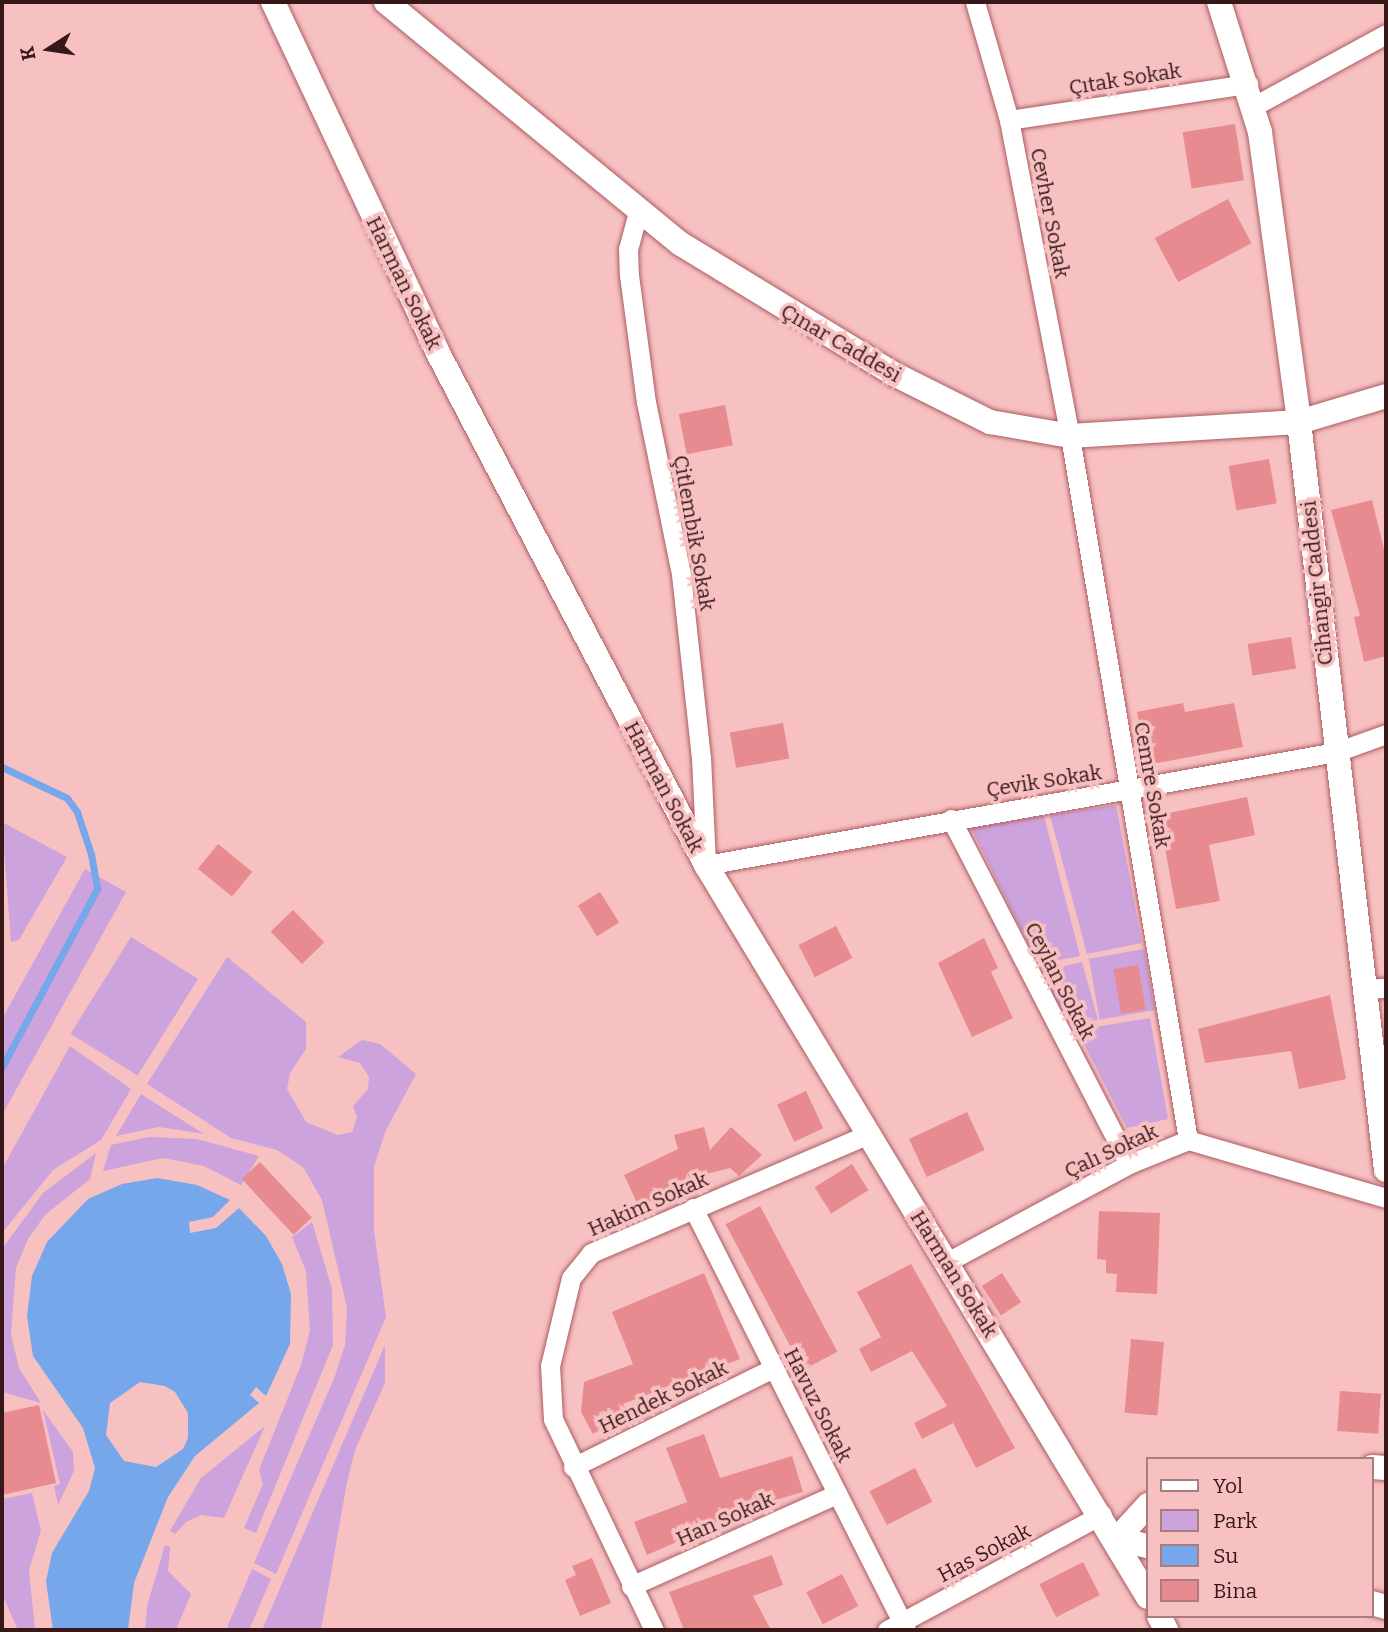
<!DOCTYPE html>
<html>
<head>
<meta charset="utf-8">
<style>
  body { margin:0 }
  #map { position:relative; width:1388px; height:1632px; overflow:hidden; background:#f7c0c1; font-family:Bitter,serif }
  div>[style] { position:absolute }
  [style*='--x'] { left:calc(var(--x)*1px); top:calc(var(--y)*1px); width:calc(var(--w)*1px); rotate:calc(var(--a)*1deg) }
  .green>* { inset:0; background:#cda3dd; transform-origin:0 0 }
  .water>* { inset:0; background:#75a7ea }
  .stream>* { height:7px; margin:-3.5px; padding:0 3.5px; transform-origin:3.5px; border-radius:3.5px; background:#75a7ea }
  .building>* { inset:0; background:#e78b90; transform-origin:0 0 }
  .roads { filter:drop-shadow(0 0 2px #ac5b60) drop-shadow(0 0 2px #ac5b60) }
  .minor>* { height:19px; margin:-9.5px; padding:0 9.5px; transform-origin:9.5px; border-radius:9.5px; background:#fff }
  .tertiary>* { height:24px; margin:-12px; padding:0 12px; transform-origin:12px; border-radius:12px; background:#fff }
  span { translate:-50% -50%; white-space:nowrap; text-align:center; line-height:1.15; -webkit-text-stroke:7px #f7c0c1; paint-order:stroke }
  .street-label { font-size:21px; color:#381719 }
  .frame { position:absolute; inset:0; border:4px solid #381719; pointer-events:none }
  .legend { position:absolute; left:1146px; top:1457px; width:228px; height:161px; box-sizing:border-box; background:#f7c0c1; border:2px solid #ab7c7e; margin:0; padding:9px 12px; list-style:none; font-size:21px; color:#381719 }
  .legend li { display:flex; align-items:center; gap:14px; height:35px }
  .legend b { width:35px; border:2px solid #ab7c7e }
  .north { position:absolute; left:14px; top:14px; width:70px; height:70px; -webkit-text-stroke:5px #f7c0c1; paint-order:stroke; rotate:258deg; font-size:19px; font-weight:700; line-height:28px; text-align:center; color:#381719 }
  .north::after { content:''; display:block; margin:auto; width:24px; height:32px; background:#381719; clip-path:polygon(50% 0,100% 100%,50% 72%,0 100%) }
</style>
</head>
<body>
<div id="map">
  <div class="green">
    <div style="clip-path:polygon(1116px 805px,1142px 943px,1087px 954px,1050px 815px)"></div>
    <div style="clip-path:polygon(1044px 816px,1080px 956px,1038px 964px,971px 828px)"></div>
    <div style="clip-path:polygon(2px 822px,67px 857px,19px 940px,11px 942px)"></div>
    <div style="clip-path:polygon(85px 869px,126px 892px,2px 1115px,2px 1019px)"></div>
    <div style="left:131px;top:937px;width:79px;height:114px;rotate:32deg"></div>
    <div style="left:1144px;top:949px;width:62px;height:56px;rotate:80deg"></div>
    <div style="clip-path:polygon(227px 957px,306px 1022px,306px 1049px,290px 1073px,287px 1089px,306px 1122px,338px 1135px,352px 1132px,357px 1117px,353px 1106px,368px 1089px,369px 1077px,360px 1063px,338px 1057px,362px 1040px,380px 1044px,416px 1074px,386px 1130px,374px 1167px,374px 1230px,386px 1317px,276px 1574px,254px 1563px,335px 1376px,345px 1345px,347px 1308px,322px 1200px,303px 1167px,277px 1150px,231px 1138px,147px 1084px)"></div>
    <div style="clip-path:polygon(1082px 962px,1098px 1020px,1068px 1025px,1041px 971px)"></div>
    <div style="clip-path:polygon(1150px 1018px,1168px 1119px,1127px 1128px,1077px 1030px)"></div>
    <div style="clip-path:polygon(70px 1046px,131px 1089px,101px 1140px,53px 1170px,2px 1233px,2px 1169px)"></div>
    <div style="clip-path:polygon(141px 1094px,204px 1134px,159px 1127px,116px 1136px)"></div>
    <div style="clip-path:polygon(149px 1137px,197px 1139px,259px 1156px,241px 1185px,204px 1166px,163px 1158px,103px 1171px,111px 1145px)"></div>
    <div style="clip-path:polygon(96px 1153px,90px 1179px,45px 1215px,28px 1239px,16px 1268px,11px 1334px,19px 1368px,41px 1403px,2px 1392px,2px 1249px,43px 1193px)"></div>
    <div style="clip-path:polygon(312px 1222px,332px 1289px,333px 1345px,256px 1533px,244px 1528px,263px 1484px,259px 1470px,301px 1365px,310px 1331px,306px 1271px,292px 1237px)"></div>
    <div style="clip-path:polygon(385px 1345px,385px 1383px,355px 1450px,347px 1482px,321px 1630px,262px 1630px)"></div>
    <div style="clip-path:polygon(43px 1410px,73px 1452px,74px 1471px,58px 1505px,54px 1486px,60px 1484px)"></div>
    <div style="clip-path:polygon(265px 1426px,224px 1518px,201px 1515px,186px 1522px,175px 1534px,170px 1531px,201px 1478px)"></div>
    <div style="clip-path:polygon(32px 1493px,41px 1531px,29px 1570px,35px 1630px,18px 1630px,2px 1594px,2px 1499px)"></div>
    <div style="clip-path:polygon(165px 1545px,170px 1547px,168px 1571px,191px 1594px,176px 1630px,145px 1630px,147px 1606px)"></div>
    <div style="clip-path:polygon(252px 1569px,271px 1579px,249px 1630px,226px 1630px)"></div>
  </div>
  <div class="water">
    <div style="clip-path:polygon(evenodd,157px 1178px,197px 1185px,230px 1200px,213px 1217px,189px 1222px,190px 1233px,216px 1228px,239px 1208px,266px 1236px,282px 1264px,291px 1294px,290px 1344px,266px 1396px,256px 1387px,250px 1395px,259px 1403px,195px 1456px,168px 1497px,134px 1583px,128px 1630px,53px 1630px,46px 1581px,52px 1553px,89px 1491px,95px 1468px,83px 1428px,33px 1356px,27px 1316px,32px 1276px,47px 1242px,88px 1199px,122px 1184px,157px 1178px,140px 1382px,165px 1386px,175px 1392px,188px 1413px,188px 1438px,183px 1449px,156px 1467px,124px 1461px,106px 1435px,110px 1403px,140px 1382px)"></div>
  </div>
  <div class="stream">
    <div style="--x:2;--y:767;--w:72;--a:25.5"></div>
    <div style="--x:67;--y:798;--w:17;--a:54"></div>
    <div style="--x:77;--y:812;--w:44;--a:71.6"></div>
    <div style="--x:91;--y:854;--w:36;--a:80"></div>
    <div style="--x:97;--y:889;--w:202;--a:118.1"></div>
  </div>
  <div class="building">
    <div style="left:1235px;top:124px;width:57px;height:53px;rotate:81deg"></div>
    <div style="left:1228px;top:199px;width:50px;height:83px;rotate:62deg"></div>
    <div style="left:725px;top:405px;width:41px;height:47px;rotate:79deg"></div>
    <div style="left:1269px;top:459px;width:45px;height:41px;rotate:80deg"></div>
    <div style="clip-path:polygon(1372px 500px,1386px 558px,1386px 656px,1364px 662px,1354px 617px,1360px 616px,1331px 510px)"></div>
    <div style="left:1291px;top:637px;width:32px;height:44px;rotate:81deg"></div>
    <div style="clip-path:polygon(1183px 703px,1185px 712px,1234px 703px,1243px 747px,1147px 765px,1137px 712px)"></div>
    <div style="left:783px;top:723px;width:36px;height:54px;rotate:80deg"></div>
    <div style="clip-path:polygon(1247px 797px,1255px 835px,1209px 845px,1220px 901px,1176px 909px,1159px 815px)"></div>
    <div style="left:218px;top:844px;width:44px;height:32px;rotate:39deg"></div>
    <div style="left:600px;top:892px;width:36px;height:26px;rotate:58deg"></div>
    <div style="left:293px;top:910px;width:45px;height:31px;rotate:46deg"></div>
    <div style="left:836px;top:926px;width:36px;height:42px;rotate:63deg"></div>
    <div style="clip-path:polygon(984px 938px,998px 968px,991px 972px,1013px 1018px,972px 1037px,938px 963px)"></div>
    <div style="left:1138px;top:965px;width:45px;height:25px;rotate:80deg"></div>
    <div style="clip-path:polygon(1330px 995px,1346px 1079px,1299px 1089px,1291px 1051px,1205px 1063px,1198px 1029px)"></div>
    <div style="left:806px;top:1091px;width:41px;height:32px;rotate:65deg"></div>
    <div style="left:967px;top:1112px;width:42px;height:64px;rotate:65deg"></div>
    <div style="clip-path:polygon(704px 1127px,710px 1150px,731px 1127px,762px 1155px,739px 1176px,730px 1168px,671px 1183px,675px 1191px,639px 1207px,624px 1175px,678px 1149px,674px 1135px)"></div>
    <div style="left:260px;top:1162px;width:76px;height:25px;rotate:47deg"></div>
    <div style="left:852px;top:1164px;width:31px;height:44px;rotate:58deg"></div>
    <div style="left:760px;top:1206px;width:165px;height:39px;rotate:62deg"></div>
    <div style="clip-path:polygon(1099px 1211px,1160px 1213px,1157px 1294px,1116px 1292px,1117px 1274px,1106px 1273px,1106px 1260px,1097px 1259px)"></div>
    <div style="clip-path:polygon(911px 1264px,1015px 1448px,976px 1468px,953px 1423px,922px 1439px,914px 1423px,947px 1406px,912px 1351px,871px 1372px,859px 1349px,881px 1337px,857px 1292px)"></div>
    <div style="clip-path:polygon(704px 1273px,740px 1359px,623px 1404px,628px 1413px,593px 1434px,581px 1412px,584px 1382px,633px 1364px,612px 1312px)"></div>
    <div style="left:1002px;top:1273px;width:35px;height:24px;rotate:57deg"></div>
    <div style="left:1131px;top:1339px;width:33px;height:74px;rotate:5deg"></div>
    <div style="left:1340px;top:1391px;width:41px;height:40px;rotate:4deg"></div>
    <div style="clip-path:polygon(39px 1405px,56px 1483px,2px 1495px,2px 1413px)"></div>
    <div style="clip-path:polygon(704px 1434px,720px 1478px,792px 1456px,803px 1492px,738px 1511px,739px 1515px,647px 1555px,634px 1522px,687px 1502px,666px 1448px)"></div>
    <div style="left:915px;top:1468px;width:38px;height:51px;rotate:63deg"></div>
    <div style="clip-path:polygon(772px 1555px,783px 1585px,753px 1596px,771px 1630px,684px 1630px,669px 1592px)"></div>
    <div style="clip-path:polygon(592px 1558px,611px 1603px,580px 1616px,565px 1580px,576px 1575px,572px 1566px)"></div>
    <div style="left:1083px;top:1562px;width:37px;height:49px;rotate:63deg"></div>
    <div style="left:842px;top:1574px;width:36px;height:40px;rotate:63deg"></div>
  </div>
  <div class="roads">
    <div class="minor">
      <div style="--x:975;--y:2;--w:123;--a:73.9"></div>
      <div style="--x:1009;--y:120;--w:322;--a:79.1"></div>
      <div style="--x:1070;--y:436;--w:714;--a:80.48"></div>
      <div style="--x:1254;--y:106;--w:150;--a:-28.6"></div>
      <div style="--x:1009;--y:120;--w:242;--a:-8.6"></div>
      <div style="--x:638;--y:212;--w:38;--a:105"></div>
      <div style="--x:628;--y:249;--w:26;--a:88"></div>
      <div style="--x:629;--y:275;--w:128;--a:82.4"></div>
      <div style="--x:646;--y:402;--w:176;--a:78.5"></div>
      <div style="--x:681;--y:574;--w:184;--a:83.8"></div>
      <div style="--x:701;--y:757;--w:108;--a:87.3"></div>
      <div style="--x:706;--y:865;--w:640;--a:-10.17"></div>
      <div style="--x:1336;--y:752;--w:53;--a:-19.8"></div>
      <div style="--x:951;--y:819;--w:388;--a:62.7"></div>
      <div style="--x:1364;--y:989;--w:22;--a:-3"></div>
      <div style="--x:693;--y:1208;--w:473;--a:63.2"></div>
      <div style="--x:947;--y:1262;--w:207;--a:-28.3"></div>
      <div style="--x:1129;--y:1164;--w:64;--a:-22.1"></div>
      <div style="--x:1188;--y:1140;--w:206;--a:16.3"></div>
      <div style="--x:573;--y:1467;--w:223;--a:-26.3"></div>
      <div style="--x:631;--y:1586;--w:226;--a:-24.1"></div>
      <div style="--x:654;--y:1630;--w:234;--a:-115.6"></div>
      <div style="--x:553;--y:1419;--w:53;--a:-93.2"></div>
      <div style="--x:550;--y:1366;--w:90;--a:-76.6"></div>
      <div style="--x:571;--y:1278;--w:32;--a:-51"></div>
      <div style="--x:591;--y:1253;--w:301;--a:-23.2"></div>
      <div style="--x:887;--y:1630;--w:244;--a:-28.3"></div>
    </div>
    <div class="tertiary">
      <div style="--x:273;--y:2;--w:388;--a:64.8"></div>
      <div style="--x:438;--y:353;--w:578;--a:62.37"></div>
      <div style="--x:706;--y:865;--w:855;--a:58.88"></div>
      <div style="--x:386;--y:2;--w:382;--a:39.4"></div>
      <div style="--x:681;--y:244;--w:247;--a:31.4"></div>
      <div style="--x:892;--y:373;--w:110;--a:26.6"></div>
      <div style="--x:990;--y:422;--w:81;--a:9.9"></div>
      <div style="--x:1070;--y:436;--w:229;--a:-3.5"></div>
      <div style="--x:1299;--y:422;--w:91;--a:-16.6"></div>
      <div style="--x:1219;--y:2;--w:136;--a:72.5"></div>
      <div style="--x:1260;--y:132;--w:293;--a:82.3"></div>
      <div style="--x:1299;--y:422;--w:753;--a:83.37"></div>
      <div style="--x:1372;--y:1467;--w:14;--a:4"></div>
      <div style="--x:1117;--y:1539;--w:46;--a:-47.6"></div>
      <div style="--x:1117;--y:1539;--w:32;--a:13"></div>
      <div style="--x:1372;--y:1603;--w:15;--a:16"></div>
      <div style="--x:1159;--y:1616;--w:16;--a:63"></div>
    </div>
  </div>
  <div class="street-label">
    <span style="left:1125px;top:79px;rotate:-9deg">Çıtak Sokak</span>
    <span style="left:1050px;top:213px;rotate:79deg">Cevher Sokak</span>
    <span style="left:404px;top:283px;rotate:64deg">Harman Sokak</span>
    <span style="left:841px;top:343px;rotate:30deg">Çınar Caddesi</span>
    <span style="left:694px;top:533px;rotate:80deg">Çitlembik Sokak</span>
    <span style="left:1317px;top:583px;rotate:-96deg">Cihangir Caddesi</span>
    <span style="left:1044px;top:781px;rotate:-9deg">Çevik Sokak</span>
    <span style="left:1152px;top:785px;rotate:80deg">Cemre Sokak</span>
    <span style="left:664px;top:787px;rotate:62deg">Harman Sokak</span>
    <span style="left:1060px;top:981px;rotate:63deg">Ceylan Sokak</span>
    <span style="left:1111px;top:1151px;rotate:-25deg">Çalı Sokak</span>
    <span style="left:648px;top:1204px;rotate:-24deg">Hakim Sokak</span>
    <span style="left:954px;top:1274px;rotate:58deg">Harman Sokak</span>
    <span style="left:663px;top:1397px;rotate:-26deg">Hendek Sokak</span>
    <span style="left:818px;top:1405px;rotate:63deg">Havuz Sokak</span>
    <span style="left:725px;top:1519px;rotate:-24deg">Han Sokak</span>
    <span style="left:984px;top:1553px;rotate:-28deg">Has Sokak</span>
  </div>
  <div class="frame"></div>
  <ul class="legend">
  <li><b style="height:9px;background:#fff"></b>Yol</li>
  <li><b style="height:19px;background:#cda3dd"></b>Park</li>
  <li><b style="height:19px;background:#75a7ea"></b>Su</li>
  <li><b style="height:19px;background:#e78b90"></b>Bina</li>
  </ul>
  <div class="north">K</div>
</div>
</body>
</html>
